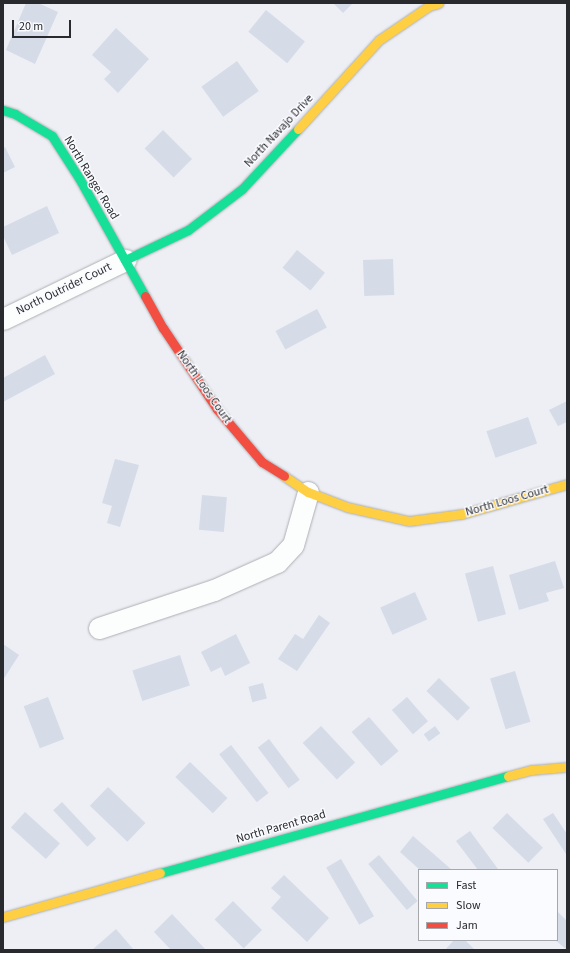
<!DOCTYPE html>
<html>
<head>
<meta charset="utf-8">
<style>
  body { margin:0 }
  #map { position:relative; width:570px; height:953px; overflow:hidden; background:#edeff4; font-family:"Source Sans 3",sans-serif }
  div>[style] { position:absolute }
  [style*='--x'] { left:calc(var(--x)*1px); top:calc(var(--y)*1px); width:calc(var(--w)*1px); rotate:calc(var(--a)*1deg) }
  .building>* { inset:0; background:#d6dbe8; transform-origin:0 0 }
  .roads { filter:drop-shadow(0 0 1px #adafb3) drop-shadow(0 0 1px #adafb3) }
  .street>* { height:21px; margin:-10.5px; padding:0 10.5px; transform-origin:10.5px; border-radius:10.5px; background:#fcfdfd }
  .fast>* { height:9px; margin:-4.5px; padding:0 4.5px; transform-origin:4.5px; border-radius:4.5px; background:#16e098 }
  .slow>* { height:9px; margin:-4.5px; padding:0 4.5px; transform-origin:4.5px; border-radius:4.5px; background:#ffcf43 }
  .jam>* { height:9px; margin:-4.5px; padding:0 4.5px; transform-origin:4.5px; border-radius:4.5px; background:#f24e42 }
  span { translate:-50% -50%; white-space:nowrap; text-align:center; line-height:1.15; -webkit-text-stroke:3px #fafbff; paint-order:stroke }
  .street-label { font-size:12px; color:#292a2d }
  .frame { position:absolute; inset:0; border:4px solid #292a2d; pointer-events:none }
  .legend { position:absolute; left:418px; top:869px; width:140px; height:72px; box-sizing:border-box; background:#fafbff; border:1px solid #a6a7ab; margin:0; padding:5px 7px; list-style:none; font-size:12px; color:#292a2d }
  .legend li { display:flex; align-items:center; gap:8px; height:20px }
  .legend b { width:20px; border:1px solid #a6a7ab }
  .scale { position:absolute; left:12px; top:20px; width:59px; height:18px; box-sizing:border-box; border:2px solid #292a2d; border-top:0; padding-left:5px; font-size:12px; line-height:14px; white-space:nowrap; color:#292a2d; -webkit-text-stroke:3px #fafbff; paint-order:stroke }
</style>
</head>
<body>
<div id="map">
  <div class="building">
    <div style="clip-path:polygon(26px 3px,38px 3px,58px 12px,35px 64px,6px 50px)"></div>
    <div style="clip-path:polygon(333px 3px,353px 3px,343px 13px)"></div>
    <div style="left:266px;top:10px;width:50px;height:28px;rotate:39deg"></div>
    <div style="clip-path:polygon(116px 28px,149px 59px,118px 93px,104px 79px,111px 72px,92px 55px)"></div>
    <div style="left:237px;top:61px;width:37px;height:44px;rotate:54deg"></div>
    <div style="left:163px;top:130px;width:41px;height:26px;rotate:45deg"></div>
    <div style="clip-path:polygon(5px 147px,15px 167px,3px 173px,3px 148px)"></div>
    <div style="clip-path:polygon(47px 206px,59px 233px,12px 255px,3px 236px,3px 227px)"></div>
    <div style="left:297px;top:250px;width:36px;height:23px;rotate:39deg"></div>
    <div style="left:393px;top:259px;width:36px;height:30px;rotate:88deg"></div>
    <div style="left:317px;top:309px;width:21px;height:47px;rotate:62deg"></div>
    <div style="clip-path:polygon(45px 355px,55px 374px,3px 402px,3px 378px)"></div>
    <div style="clip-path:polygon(567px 401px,567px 422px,558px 426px,549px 410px)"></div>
    <div style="left:528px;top:417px;width:28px;height:44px;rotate:71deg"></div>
    <div style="clip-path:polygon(115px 459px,139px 465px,120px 527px,107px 523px,112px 506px,102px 503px)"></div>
    <div style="left:202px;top:495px;width:25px;height:35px;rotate:5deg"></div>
    <div style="clip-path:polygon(555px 561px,564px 588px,546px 593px,549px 601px,519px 610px,509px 575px)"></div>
    <div style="left:493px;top:566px;width:50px;height:29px;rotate:75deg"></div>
    <div style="left:415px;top:592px;width:30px;height:38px;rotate:66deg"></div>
    <div style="clip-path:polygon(319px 615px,330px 623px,297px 671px,278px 659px,295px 634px,303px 639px)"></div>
    <div style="clip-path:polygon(236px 634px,250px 663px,225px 676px,221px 667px,211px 672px,201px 652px)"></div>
    <div style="clip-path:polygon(3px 644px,19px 655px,3px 680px)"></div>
    <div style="left:180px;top:655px;width:32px;height:50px;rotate:72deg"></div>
    <div style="left:515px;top:671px;width:53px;height:26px;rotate:73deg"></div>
    <div style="left:439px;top:678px;width:43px;height:18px;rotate:44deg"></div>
    <div style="left:263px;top:683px;width:16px;height:15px;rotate:76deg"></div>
    <div style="left:48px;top:697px;width:45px;height:26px;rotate:69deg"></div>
    <div style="left:407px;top:697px;width:32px;height:20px;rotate:49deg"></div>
    <div style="left:369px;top:717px;width:45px;height:23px;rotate:49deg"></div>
    <div style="left:321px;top:726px;width:50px;height:25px;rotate:47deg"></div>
    <div style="left:435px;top:726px;width:9px;height:14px;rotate:54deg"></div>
    <div style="left:269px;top:739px;width:51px;height:14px;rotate:53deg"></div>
    <div style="left:231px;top:745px;width:61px;height:15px;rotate:52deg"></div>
    <div style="left:190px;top:762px;width:52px;height:21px;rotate:44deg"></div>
    <div style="left:108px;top:787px;width:52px;height:26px;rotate:44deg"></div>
    <div style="left:62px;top:802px;width:50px;height:12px;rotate:47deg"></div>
    <div style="left:25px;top:812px;width:47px;height:21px;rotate:42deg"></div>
    <div style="left:507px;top:813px;width:50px;height:21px;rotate:44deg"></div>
    <div style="clip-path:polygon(553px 813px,567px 834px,566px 854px,543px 819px)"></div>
    <div style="clip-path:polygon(470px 831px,498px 869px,496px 870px,478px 870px,456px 841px)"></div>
    <div style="clip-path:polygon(413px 836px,452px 870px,420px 870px,400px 852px)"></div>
    <div style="left:379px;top:855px;width:60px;height:14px;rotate:50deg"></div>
    <div style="left:341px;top:859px;width:66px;height:17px;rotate:60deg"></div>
    <div style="clip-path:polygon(284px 875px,329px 918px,307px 942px,271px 908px,281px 897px,271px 888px)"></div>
    <div style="left:233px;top:901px;width:41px;height:26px;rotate:45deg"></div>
    <div style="clip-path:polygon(557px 911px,567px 921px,567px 950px,555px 940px,557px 940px)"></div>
    <div style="clip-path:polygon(172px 914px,206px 950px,171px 950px,154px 932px)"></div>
    <div style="clip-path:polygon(116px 929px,134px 950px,92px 950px)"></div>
    <div style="clip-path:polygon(454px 940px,465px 940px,475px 950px,445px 950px)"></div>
  </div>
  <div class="roads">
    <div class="street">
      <div style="--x:3;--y:319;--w:136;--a:-25.8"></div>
      <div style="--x:99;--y:628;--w:121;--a:-18.3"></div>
      <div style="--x:214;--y:590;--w:69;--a:-24"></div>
      <div style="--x:277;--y:562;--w:23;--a:-47"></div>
      <div style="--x:293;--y:545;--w:55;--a:-74.2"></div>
    </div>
    <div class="fast">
      <div style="--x:3;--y:110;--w:13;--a:18"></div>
      <div style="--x:15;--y:114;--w:43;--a:30.7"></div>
      <div style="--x:52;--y:136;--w:50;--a:57.3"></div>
      <div style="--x:79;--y:178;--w:135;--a:60.8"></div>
      <div style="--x:125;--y:260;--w:70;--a:-25.5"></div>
      <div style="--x:188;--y:230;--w:68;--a:-37.2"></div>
      <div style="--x:242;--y:189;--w:82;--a:-47"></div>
      <div style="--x:160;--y:873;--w:361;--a:-15.6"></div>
    </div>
    <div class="slow">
      <div style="--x:298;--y:129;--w:120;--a:-47.7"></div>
      <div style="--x:379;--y:40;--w:60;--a:-34.2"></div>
      <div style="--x:429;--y:6;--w:10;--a:-17"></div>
      <div style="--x:284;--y:476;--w:29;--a:34"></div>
      <div style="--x:308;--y:492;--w:42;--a:21"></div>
      <div style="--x:347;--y:507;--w:64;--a:12.7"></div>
      <div style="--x:409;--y:521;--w:53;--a:-7.5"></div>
      <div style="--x:462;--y:514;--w:109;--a:-15.9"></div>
      <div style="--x:508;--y:776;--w:24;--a:-15"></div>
      <div style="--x:531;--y:770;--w:36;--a:-5"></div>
      <div style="--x:3;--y:917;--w:163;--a:-15.7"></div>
    </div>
    <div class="jam">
      <div style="--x:145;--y:296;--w:37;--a:61"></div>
      <div style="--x:163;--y:328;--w:97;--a:56.3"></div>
      <div style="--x:217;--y:409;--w:70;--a:49.7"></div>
      <div style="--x:262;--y:462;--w:26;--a:32"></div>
    </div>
  </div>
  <div class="street-label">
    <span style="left:279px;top:131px;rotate:-47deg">North Navajo Drive</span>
    <span style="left:91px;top:178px;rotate:59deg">North Ranger Road</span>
    <span style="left:64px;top:289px;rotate:-26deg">North Outrider Court</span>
    <span style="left:204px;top:387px;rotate:55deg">North Loos Court</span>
    <span style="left:507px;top:501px;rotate:-16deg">North Loos Court</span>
    <span style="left:281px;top:827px;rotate:-16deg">North Parent Road</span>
  </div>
  <div class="frame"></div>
  <ul class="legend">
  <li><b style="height:5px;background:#16e098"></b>Fast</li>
  <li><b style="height:5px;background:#ffcf43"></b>Slow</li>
  <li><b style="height:5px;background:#f24e42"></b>Jam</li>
  </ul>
  <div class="scale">20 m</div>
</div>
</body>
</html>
